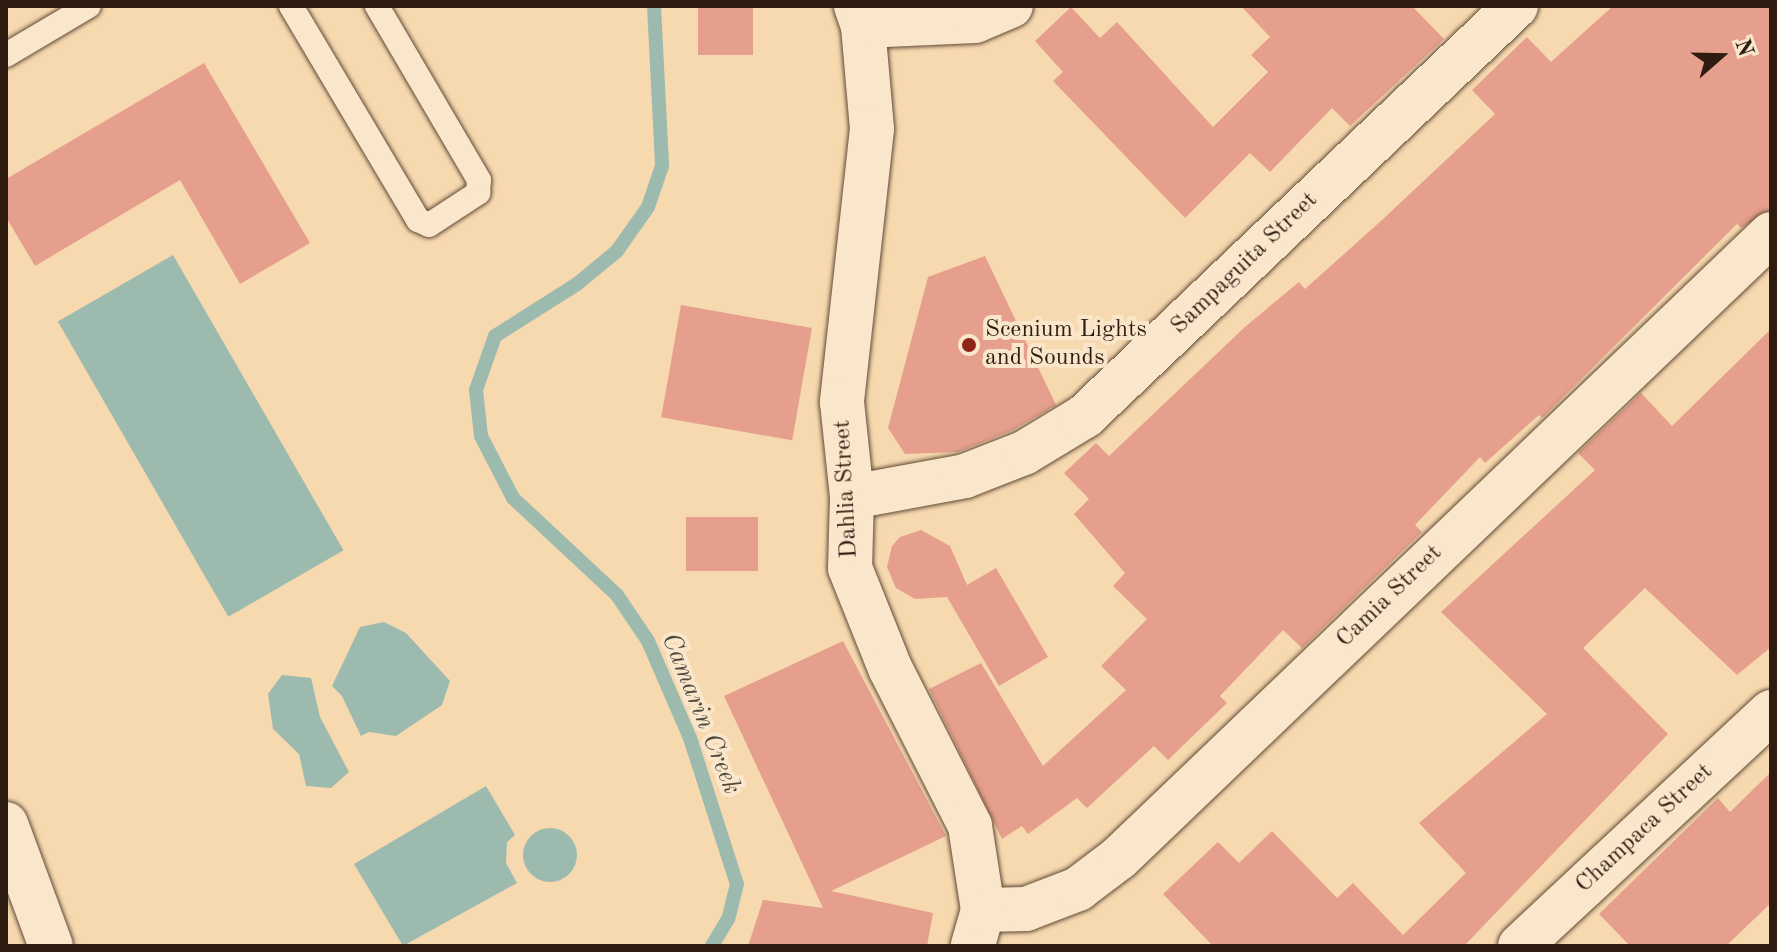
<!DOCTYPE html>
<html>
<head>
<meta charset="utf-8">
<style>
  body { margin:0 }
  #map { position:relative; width:1777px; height:952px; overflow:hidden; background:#f7d9af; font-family:"Old Standard TT",serif }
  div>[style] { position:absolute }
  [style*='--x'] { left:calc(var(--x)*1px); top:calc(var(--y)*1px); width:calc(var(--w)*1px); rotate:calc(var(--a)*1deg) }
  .water>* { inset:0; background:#9dbaaf; transform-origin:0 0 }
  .round { border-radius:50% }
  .stream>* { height:14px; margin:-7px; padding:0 7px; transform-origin:7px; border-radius:7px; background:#9dbaaf }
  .building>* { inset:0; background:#e59f8c; transform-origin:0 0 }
  .roads { filter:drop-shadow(0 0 2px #614b38) drop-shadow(0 0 2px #614b38) }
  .service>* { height:24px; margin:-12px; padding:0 12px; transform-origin:12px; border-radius:12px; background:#fae6cb }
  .minor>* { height:44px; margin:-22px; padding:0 22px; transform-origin:22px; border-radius:22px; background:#fae6cb }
  .dots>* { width:22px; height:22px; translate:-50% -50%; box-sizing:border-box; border:4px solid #fae6cb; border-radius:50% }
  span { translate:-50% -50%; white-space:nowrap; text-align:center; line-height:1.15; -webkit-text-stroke:8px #fae6cb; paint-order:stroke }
  .street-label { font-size:24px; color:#2f1c11 }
  .poi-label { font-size:24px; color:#2f1c11 }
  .left { translate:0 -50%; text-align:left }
  .water-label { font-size:26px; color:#504b40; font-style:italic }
  .frame { position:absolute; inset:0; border:8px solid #2f1c11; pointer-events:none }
  .north { position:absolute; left:1681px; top:16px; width:80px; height:80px; -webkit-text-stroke:6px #fae6cb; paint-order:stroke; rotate:70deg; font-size:22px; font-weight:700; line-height:32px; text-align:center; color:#2f1c11 }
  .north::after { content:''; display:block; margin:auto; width:28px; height:36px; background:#2f1c11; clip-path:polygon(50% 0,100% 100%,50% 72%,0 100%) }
</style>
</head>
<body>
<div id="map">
  <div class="water">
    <div style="left:173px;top:255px;width:341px;height:133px;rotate:60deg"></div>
    <div style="clip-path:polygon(384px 622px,406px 633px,450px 681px,442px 705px,396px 736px,369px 732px,361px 736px,342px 696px,332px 686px,360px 627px)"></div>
    <div style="clip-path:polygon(282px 675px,311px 678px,320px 717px,349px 772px,331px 788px,306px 786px,299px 754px,273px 729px,268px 694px)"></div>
    <div style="clip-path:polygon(486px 786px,515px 835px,507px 842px,506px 863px,517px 883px,403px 946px,354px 864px)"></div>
    <div class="round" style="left:523px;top:828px;width:54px;height:54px"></div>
  </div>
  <div class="stream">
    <div style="--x:654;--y:6;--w:160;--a:87.1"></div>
    <div style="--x:662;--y:166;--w:43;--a:108.9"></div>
    <div style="--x:648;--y:207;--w:54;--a:125.2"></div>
    <div style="--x:617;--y:251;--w:52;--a:140.5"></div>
    <div style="--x:577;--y:284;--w:97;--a:147.6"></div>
    <div style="--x:495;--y:336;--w:57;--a:109.4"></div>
    <div style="--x:476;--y:390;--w:46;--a:83.8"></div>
    <div style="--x:481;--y:436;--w:70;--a:62.7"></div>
    <div style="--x:513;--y:498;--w:142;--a:43"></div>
    <div style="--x:617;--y:595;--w:55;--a:56"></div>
    <div style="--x:648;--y:641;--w:106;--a:66.6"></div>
    <div style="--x:690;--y:738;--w:153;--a:72.2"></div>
    <div style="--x:737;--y:884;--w:36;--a:104"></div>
    <div style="--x:728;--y:919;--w:31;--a:121"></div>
  </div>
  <div class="building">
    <div style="left:698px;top:6px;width:55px;height:49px"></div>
    <div style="clip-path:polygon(1241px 6px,1412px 6px,1444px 39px,1350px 126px,1332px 108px,1270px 172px,1250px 153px,1185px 218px,1053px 81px,1063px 72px,1035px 41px,1071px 7px,1100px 38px,1117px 22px,1213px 127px,1268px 72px,1251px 55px,1270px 37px)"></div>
    <div style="clip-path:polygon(1613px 6px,1771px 6px,1771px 210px,1741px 228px,1737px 224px,1542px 418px,1539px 415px,1485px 463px,1480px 457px,1415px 525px,1422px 532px,1302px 648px,1283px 630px,1220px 696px,1227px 703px,1168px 760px,1154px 746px,1087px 808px,1077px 798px,1028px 834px,1022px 826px,1002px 839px,929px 689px,981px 663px,1043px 766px,1126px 690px,1101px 666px,1147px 619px,1113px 586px,1125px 573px,1074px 514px,1089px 499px,1064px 473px,1096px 443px,1109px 456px,1246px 326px,1299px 282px,1305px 289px,1382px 220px,1495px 114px,1472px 90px,1527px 37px,1551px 62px)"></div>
    <div style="clip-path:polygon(204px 63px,310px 243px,240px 284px,180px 180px,35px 266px,6px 217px,6px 179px)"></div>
    <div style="clip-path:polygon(985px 256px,1056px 405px,1013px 430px,958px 452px,905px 454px,888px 428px,928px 277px)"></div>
    <div style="left:681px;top:305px;width:133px;height:114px;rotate:10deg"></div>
    <div style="clip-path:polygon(1771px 329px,1771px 647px,1737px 675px,1645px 588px,1583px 648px,1668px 734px,1464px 946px,1213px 946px,1163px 894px,1218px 842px,1239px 863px,1272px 831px,1337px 898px,1353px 883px,1403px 935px,1466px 873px,1419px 823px,1547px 714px,1441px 612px,1595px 470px,1578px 453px,1641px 393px,1672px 426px)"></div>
    <div style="left:686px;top:517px;width:72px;height:54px"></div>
    <div style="clip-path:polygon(921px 530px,950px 546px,967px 585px,996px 568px,1048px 657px,999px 686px,947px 597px,915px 599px,896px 588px,887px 567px,892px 546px,900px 537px)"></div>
    <div style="clip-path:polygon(843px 641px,946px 836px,831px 891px,933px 913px,927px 946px,748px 946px,763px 900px,823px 908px,724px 696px)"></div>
    <div style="clip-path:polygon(1771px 772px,1771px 903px,1726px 946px,1630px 946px,1599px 914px,1718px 798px,1730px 812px)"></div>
  </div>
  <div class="roads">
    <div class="service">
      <div style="--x:291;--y:6;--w:249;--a:59.3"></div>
      <div style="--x:418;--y:220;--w:12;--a:24"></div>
      <div style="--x:429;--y:225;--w:59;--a:-33.1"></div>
      <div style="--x:478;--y:193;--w:13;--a:-86"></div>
      <div style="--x:479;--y:180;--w:202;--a:-120.4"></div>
      <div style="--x:6;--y:55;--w:96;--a:-30.6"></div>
    </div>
    <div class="minor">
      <div style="--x:856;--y:6;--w:21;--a:71"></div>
      <div style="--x:863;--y:26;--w:103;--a:85"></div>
      <div style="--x:872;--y:129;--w:275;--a:96.3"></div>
      <div style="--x:842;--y:402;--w:96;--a:84"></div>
      <div style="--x:852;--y:497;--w:71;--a:91.6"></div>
      <div style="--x:850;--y:568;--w:108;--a:68.2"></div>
      <div style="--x:890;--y:668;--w:177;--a:63.1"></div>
      <div style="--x:970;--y:826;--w:85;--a:81.2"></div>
      <div style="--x:983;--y:910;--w:37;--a:106"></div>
      <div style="--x:863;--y:26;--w:112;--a:-2.6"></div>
      <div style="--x:975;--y:21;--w:39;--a:-23"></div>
      <div style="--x:852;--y:497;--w:115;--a:-10.5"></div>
      <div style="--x:965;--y:476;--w:63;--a:-21.3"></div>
      <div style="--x:1024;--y:453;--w:71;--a:-31.2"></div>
      <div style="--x:1085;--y:416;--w:595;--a:-43.57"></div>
      <div style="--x:6;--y:824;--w:130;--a:69.8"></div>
      <div style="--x:983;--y:910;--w:43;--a:-1.3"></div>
      <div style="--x:1026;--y:909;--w:56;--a:-21"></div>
      <div style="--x:1078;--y:889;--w:51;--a:-37.1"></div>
      <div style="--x:1119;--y:858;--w:902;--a:-43.74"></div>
      <div style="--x:1520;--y:946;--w:343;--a:-43"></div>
    </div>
  </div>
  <div class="dots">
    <div style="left:969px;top:345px;background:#8f2418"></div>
  </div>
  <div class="street-label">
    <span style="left:1245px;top:264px;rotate:-44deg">Sampaguita Street</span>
    <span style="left:847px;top:489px;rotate:-93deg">Dahlia Street</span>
    <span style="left:1390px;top:597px;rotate:-44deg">Camia Street</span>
    <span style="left:1645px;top:829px;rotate:-43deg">Champaca Street</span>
  </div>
  <div class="poi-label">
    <span class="left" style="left:985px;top:345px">Scenium Lights<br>and Sounds</span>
  </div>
  <div class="water-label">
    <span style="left:700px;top:714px;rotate:68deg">Camarin Creek</span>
  </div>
  <div class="frame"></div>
  <div class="north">N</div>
</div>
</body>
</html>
